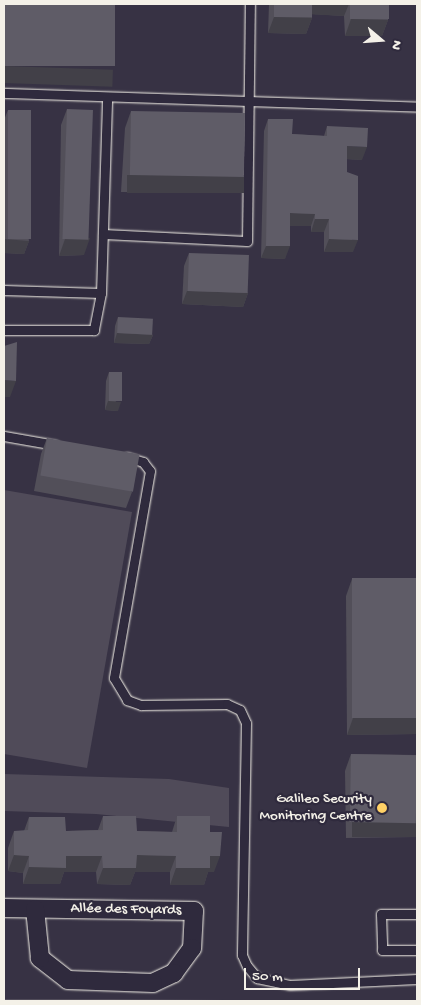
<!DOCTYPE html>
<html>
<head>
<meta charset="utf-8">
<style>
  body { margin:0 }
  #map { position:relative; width:421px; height:1005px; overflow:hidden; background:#373244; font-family:"Gochi Hand",sans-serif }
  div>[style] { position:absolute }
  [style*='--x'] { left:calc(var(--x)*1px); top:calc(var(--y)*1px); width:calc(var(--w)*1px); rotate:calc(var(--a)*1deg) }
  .green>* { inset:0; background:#504b59 }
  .roads { filter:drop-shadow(0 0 1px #f4f1e8) drop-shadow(0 0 1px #f4f1e8) }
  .lane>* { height:9px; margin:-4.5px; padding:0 4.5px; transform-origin:4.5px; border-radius:4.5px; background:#2f2a3d }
  .street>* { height:18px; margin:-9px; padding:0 9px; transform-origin:9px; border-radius:9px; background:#2f2a3d }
  .wall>* { inset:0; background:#524f59 }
  .shaded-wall>* { inset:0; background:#424048; transform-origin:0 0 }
  .building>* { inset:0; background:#5f5c67; transform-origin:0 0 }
  .dots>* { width:14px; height:14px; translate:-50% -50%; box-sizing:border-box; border:2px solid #2f2a3d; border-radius:50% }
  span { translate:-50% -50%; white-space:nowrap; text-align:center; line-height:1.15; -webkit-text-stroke:4.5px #2f2a3d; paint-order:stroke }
  .poi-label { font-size:15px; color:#f4f1e8 }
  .right { translate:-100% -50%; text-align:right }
  .street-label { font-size:15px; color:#f4f1e8 }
  .frame { position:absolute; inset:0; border:5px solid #f4f1e8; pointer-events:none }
  .north { position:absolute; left:356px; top:15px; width:50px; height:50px; -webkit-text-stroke:4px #2f2a3d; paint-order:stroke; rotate:108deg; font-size:14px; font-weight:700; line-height:20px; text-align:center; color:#f4f1e8 }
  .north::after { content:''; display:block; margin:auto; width:18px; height:22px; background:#f4f1e8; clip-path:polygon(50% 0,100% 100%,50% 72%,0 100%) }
  .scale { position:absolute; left:244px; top:968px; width:116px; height:22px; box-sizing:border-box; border:2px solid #f4f1e8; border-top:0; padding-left:6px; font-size:15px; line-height:18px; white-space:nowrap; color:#f4f1e8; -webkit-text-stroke:4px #2f2a3d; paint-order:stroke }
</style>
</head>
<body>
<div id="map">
  <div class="green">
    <div style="clip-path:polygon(4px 490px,132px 512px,87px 768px,4px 754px)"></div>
    <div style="clip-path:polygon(4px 774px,169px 779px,229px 788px,229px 827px,96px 814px,4px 811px)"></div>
    <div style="clip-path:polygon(4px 999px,225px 999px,4px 1001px)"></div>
  </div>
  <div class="roads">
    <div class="lane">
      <div style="--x:4;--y:93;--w:413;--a:1.9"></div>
      <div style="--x:103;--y:234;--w:144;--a:2.8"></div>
      <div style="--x:247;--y:241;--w:237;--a:-89.3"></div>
      <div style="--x:4;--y:290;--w:97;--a:1.8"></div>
      <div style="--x:101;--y:293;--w:38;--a:101"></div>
      <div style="--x:94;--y:330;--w:90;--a:180"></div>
      <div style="--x:101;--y:293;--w:196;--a:-88.2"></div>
      <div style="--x:4;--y:436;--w:52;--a:10"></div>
      <div style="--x:127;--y:457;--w:17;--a:17"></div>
      <div style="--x:143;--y:462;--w:11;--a:52"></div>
      <div style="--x:150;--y:471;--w:210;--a:99.9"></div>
      <div style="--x:114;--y:678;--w:26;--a:59"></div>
      <div style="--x:127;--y:700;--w:15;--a:20"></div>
      <div style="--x:141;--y:705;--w:86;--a:-0.7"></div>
      <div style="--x:227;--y:704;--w:14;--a:25"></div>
      <div style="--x:240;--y:710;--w:14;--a:65"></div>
      <div style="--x:246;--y:723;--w:232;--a:91"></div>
      <div style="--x:242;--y:955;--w:12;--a:66"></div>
      <div style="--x:247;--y:966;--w:16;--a:50"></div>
      <div style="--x:257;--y:978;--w:34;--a:12"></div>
      <div style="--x:290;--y:985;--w:127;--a:-2.7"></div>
      <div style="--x:417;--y:914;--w:36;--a:180"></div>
      <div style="--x:381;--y:914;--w:36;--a:88"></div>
      <div style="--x:382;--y:950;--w:35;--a:0"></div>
    </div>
    <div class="street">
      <div style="--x:4;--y:908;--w:190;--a:0.9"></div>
      <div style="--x:194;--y:911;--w:37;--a:93"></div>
      <div style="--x:192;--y:948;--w:31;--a:126"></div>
      <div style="--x:174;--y:973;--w:23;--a:155"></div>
      <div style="--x:153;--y:983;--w:85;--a:-178"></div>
      <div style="--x:68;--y:980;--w:36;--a:-142"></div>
      <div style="--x:40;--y:958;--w:49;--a:-95.8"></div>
    </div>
  </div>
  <div class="wall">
    <div style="clip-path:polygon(269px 4px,389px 4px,388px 20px,382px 36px,345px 36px,344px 16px,312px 14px,312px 18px,306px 34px,268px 33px)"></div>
    <div style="clip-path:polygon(67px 109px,84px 255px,59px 256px,61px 125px)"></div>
    <div style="clip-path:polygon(8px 110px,29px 241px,24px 254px,4px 253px,4px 120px)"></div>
    <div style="clip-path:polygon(131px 111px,244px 176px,238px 193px,121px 192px,125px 128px)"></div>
    <div style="clip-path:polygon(268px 119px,292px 134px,324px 136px,327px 126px,362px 160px,347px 159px,347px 172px,353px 252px,324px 252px,324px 232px,311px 232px,311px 226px,290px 226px,285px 259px,261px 258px,264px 131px)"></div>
    <div style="clip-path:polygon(189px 253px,248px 293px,243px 307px,182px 304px,184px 266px)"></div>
    <div style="clip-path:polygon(118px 317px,153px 335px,149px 344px,114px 343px,115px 326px)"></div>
    <div style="clip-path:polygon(109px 372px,118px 411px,105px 410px,106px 381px)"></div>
    <div style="clip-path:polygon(47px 438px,132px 492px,126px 508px,34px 491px,41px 454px)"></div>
    <div style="clip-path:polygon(417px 578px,417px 734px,347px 735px,346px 596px,352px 579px)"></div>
    <div style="clip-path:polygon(351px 754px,417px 755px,417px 837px,346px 838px,345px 771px)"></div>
    <div style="clip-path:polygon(103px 816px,137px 831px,172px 832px,177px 816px,210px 832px,214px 872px,208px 872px,204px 885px,170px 885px,170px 872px,135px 872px,130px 885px,97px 884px,96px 872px,64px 872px,60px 884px,23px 884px,23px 873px,8px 871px,8px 848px,14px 831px,24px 831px,29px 817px,66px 831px,98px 830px)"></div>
  </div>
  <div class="shaded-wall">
    <div style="clip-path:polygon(310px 4px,349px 4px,344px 16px,306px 14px)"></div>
    <div style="clip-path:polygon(274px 17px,312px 18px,306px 34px,268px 33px)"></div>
    <div style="clip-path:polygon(351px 19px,388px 20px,382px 36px,345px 36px)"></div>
    <div style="left:4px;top:66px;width:109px;height:17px;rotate:2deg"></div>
    <div style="clip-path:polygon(347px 146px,367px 147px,362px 160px,343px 159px)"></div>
    <div style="left:127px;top:175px;width:117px;height:18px"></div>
    <div style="clip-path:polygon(290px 213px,315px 214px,311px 226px,286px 226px)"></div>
    <div style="clip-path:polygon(315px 219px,329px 219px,324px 232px,311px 232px)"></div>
    <div style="clip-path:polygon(90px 238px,84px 255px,59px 256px,65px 239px)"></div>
    <div style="clip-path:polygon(4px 239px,29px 241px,24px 254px,4px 253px)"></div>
    <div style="clip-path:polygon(329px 239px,358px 240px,353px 252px,324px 252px)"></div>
    <div style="clip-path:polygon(266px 246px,290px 246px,285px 259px,261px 258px)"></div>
    <div style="clip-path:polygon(187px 291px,248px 293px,243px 307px,182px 304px)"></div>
    <div style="clip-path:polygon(117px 333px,153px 335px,149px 344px,114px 343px)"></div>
    <div style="clip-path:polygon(4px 380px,16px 381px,10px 397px,4px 397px)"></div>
    <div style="clip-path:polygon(108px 401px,121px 402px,118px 411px,105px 410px)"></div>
    <div style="clip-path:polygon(353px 718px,417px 718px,417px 734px,347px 735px)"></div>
    <div style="left:417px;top:821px;width:16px;height:65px;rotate:90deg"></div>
    <div style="clip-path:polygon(14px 855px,29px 856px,23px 873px,8px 871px)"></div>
    <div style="clip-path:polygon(137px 855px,176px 856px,170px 872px,135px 872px,130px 885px,97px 884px,103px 868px)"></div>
    <div style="clip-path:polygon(66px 856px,102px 856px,96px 872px,64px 872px,60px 884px,23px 884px,29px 867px)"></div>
    <div style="clip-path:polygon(210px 856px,220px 856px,214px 872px,208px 872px,204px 885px,170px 885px,176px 868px)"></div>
  </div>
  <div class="building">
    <div style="left:4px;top:4px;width:111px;height:62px"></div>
    <div style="left:274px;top:4px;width:38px;height:13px"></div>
    <div style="left:350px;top:4px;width:39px;height:15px"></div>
    <div style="left:67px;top:109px;width:26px;height:130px;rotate:2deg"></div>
    <div style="left:8px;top:110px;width:23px;height:129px"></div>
    <div style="left:131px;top:111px;width:114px;height:64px;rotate:1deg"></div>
    <div style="clip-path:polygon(268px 119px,293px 119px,292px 134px,327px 136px,327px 126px,368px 128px,367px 147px,347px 146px,347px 172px,358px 176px,358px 240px,329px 239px,329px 219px,315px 219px,315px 214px,290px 213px,290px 246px,266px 246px)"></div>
    <div style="left:189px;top:253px;width:60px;height:38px;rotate:2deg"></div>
    <div style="left:118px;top:317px;width:35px;height:16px;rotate:3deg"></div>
    <div style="clip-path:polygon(17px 342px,16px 381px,4px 380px,4px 346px)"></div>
    <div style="left:109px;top:372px;width:13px;height:29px"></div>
    <div style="left:47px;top:438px;width:94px;height:38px;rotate:10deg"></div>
    <div style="left:417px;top:578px;width:140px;height:65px;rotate:90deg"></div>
    <div style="left:351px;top:754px;width:66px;height:68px;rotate:1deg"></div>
    <div style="clip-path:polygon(103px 816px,136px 816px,137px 831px,177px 832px,177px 816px,210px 816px,210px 832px,222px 832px,220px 856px,210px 856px,210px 868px,176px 868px,176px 856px,137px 855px,136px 868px,103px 868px,102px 856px,66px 856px,66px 868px,29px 867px,29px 856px,14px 855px,14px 831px,28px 830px,29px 817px,65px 817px,66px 831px,103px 830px)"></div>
  </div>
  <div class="dots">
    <div style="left:382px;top:808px;background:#ffd166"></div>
  </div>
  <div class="poi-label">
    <span class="right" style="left:372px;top:808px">Galileo Security<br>Monitoring Centre</span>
  </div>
  <div class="street-label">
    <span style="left:126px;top:910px;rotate:1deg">Allée des Foyards</span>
  </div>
  <div class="frame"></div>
  <div class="north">N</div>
  <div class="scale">50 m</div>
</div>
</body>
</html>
